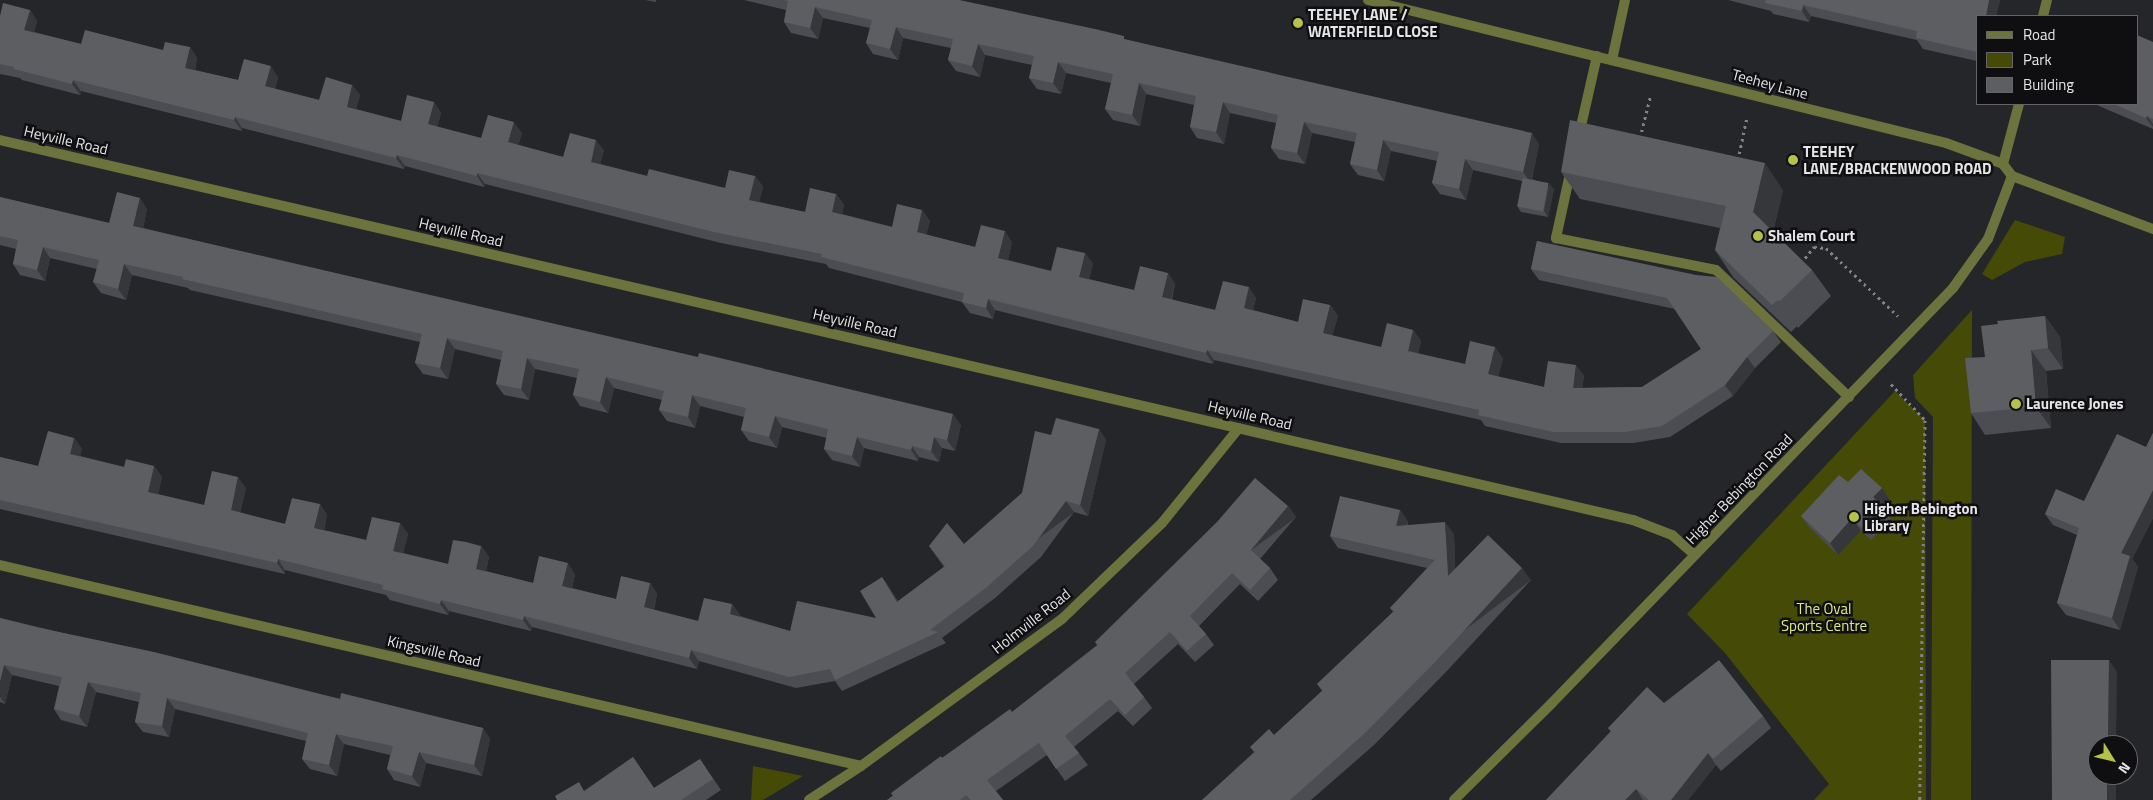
<!DOCTYPE html>
<html>
<head>
<meta charset="utf-8">
<style>
  body { margin:0 }
  #map { position:relative; width:2153px; height:800px; overflow:hidden; background:#25262a; font-family:"Titillium Web",sans-serif }
  div>[style] { position:absolute }
  [style*='--x'] { left:calc(var(--x)*1px); top:calc(var(--y)*1px); width:calc(var(--w)*1px); rotate:calc(var(--a)*1deg) }
  .green>* { inset:0; background:#454a07 }
  .path>* { height:3px; margin-top:-1.5px; transform-origin:0; background:repeating-linear-gradient(90deg,#838387 0 2.5px,transparent 0 6.5px) }
  .service>* { height:10px; margin:-5px; padding:0 5px; transform-origin:5px; border-radius:5px; background:#6d733d }
  .minor>* { height:10px; margin:-5px; padding:0 5px; transform-origin:5px; border-radius:5px; background:#6d733d }
  .tertiary>* { height:10px; margin:-5px; padding:0 5px; transform-origin:5px; border-radius:5px; background:#6d733d }
  .wall>* { inset:0; background:#4c4d52 }
  .shaded-wall>* { inset:0; background:#36373b; transform-origin:0 0 }
  .building>* { inset:0; background:#5d5e62; transform-origin:0 0 }
  .dots>* { width:14px; height:14px; translate:-50% -50%; box-sizing:border-box; border:2px solid #0f0f11; border-radius:50% }
  span { translate:-50% -50%; white-space:nowrap; text-align:center; line-height:1.15; -webkit-text-stroke:5px #0f0f11; paint-order:stroke }
  .poi-label { font-size:15px; color:#e5e5e8; font-weight:700 }
  .left { translate:0 -50%; text-align:left }
  .street-label { font-size:15px; color:#e5e5e8 }
  .park-label { font-size:15px; color:#deeb79 }
  .legend { position:absolute; left:1976px; top:15px; width:162px; height:90px; box-sizing:border-box; background:#0f0f11; border:1px solid #656567; margin:0; padding:6px 9px; list-style:none; font-size:15px; color:#e5e5e8 }
  .legend li { display:flex; align-items:center; gap:10px; height:25px }
  .legend b { width:25px; border:1px solid #656567 }
  .north { position:absolute; left:2088px; top:735px; width:50px; height:50px; box-sizing:border-box; background:#0f0f11; border:1px solid #656567; border-radius:50%; rotate:126deg; font-size:14px; font-weight:700; line-height:20px; text-align:center; color:#e5e5e8 }
  .north::after { content:''; display:block; margin:auto; width:18px; height:22px; background:#b6c149; clip-path:polygon(50% 0,100% 100%,50% 72%,0 100%) }
</style>
</head>
<body>
<div id="map">
  <div class="green">
    <div style="clip-path:polygon(2015px 220px,2065px 237px,2062px 254px,2025px 262px,1992px 280px,1982px 274px)"></div>
    <div style="clip-path:polygon(1972px 310px,1971px 800px,1931px 800px,1933px 417px,1915px 398px,1913px 375px)"></div>
    <div style="clip-path:polygon(1895px 391px,1925px 420px,1926px 800px,1814px 800px,1829px 784px,1725px 653px,1687px 614px)"></div>
    <div style="clip-path:polygon(753px 766px,803px 776px,763px 800px,751px 800px)"></div>
  </div>
  <div class="path">
    <div style="--x:1640;--y:138;--w:45;--a:-76"></div>
    <div style="--x:1738;--y:160;--w:44;--a:-78.2"></div>
    <div style="--x:1801;--y:263;--w:21;--a:-51"></div>
    <div style="--x:1814;--y:247;--w:12;--a:5"></div>
    <div style="--x:1826;--y:248;--w:99;--a:43.4"></div>
    <div style="--x:1891;--y:384;--w:50;--a:46.6"></div>
    <div style="--x:1925;--y:420;--w:380;--a:90.8"></div>
  </div>
  <div class="service">
    <div style="--x:1579;--y:135;--w:81;--a:-77.2"></div>
    <div style="--x:1571;--y:169;--w:71;--a:102.3"></div>
    <div style="--x:1556;--y:238;--w:163;--a:11.3"></div>
    <div style="--x:1716;--y:270;--w:184;--a:43.7"></div>
  </div>
  <div class="minor">
    <div style="--x:2043;--y:16;--w:16;--a:-76"></div>
    <div style="--x:1612;--y:60;--w:61;--a:-77.8"></div>
    <div style="--x:0;--y:140;--w:1677;--a:13.1"></div>
    <div style="--x:1633;--y:520;--w:42;--a:21"></div>
    <div style="--x:1672;--y:535;--w:30;--a:41"></div>
    <div style="--x:2003;--y:164;--w:62;--a:-75.1"></div>
    <div style="--x:0;--y:565;--w:884;--a:13.14"></div>
    <div style="--x:809;--y:800;--w:62;--a:-33.2"></div>
    <div style="--x:861;--y:766;--w:250;--a:-36.2"></div>
    <div style="--x:1063;--y:618;--w:137;--a:-43.8"></div>
    <div style="--x:1162;--y:523;--w:122;--a:-51"></div>
    <div style="--x:1454;--y:800;--w:136;--a:-44.7"></div>
    <div style="--x:1551;--y:704;--w:578;--a:-45.98"></div>
    <div style="--x:1953;--y:288;--w:60;--a:-54.5"></div>
    <div style="--x:1988;--y:239;--w:67;--a:-69.1"></div>
  </div>
  <div class="tertiary">
    <div style="--x:1368;--y:0;--w:595;--a:13.9"></div>
    <div style="--x:1946;--y:143;--w:61;--a:20.2"></div>
    <div style="--x:2003;--y:164;--w:15;--a:53"></div>
    <div style="--x:2012;--y:176;--w:151;--a:20.6"></div>
  </div>
  <div class="wall">
    <div style="clip-path:polygon(645px 0,656px 0,656px 2px)"></div>
    <div style="clip-path:polygon(744px 0,959px 0,1127px 40px,1539px 144px,1532px 179px,1554px 189px,1548px 217px,1521px 212px,1517px 206px,1522px 181px,1473px 170px,1466px 200px,1440px 194px,1432px 183px,1437px 161px,1391px 151px,1384px 181px,1358px 175px,1350px 164px,1355px 142px,1312px 133px,1305px 164px,1279px 159px,1271px 148px,1276px 123px,1230px 113px,1224px 144px,1197px 138px,1190px 127px,1194px 105px,1146px 94px,1140px 126px,1113px 120px,1105px 109px,1111px 83px,1066px 73px,1061px 94px,1037px 89px,1029px 78px,1032px 65px,985px 55px,980px 77px,956px 71px,948px 60px,951px 48px,903px 38px,898px 60px,873px 54px,866px 43px,870px 28px,823px 18px,818px 39px,791px 33px,784px 22px,786px 10px)"></div>
    <div style="clip-path:polygon(1728px 0,2000px 0,1996px 16px,1977px 16px,1977px 61px,1923px 49px,1917px 40px,1811px 16px,1809px 22px,1773px 14px,1771px 11px)"></div>
    <div style="clip-path:polygon(30px 10px,37px 21px,34px 32px,81px 44px,163px 50px,190px 47px,197px 58px,195px 70px,238px 80px,278px 77px,275px 89px,319px 100px,352px 85px,360px 95px,356px 109px,401px 121px,434px 102px,441px 113px,437px 127px,481px 138px,522px 133px,518px 145px,563px 157px,604px 150px,600px 164px,647px 176px,725px 188px,755px 176px,763px 187px,759px 202px,805px 212px,836px 194px,844px 205px,842px 214px,892px 227px,922px 210px,930px 221px,926px 235px,975px 247px,1012px 242px,1008px 260px,1051px 271px,1085px 253px,1093px 264px,1089px 279px,1134px 290px,1168px 273px,1175px 284px,1172px 300px,1215px 310px,1256px 298px,1253px 310px,1298px 322px,1330px 305px,1338px 316px,1332px 336px,1381px 347px,1413px 330px,1421px 341px,1418px 354px,1465px 364px,1503px 358px,1498px 377px,1544px 387px,1584px 375px,1582px 388px,1642px 387px,1701px 349px,1675px 309px,1539px 280px,1531px 269px,1537px 241px,1773px 331px,1781px 342px,1755px 368px,1733px 396px,1670px 437px,1633px 443px,1561px 443px,1485px 426px,1481px 420px,1214px 360px,1213px 364px,995px 310px,993px 319px,970px 313px,962px 302px,829px 268px,826px 264px,721px 243px,485px 184px,484px 187px,405px 166px,404px 169px,242px 128px,242px 131px,81px 91px,80px 95px,22px 80px,20px 78px,0 74px,0 16px)"></div>
    <div style="clip-path:polygon(2153px 42px,2153px 129px,2099px 106px,2097px 104px,2137px 104px)"></div>
    <div style="clip-path:polygon(1561px 172px,1783px 190px,1773px 232px,1812px 270px,1831px 296px,1798px 328px,1797px 326px,1791px 332px,1733px 277px,1715px 250px,1720px 228px,1580px 199px)"></div>
    <div style="clip-path:polygon(0 197px,109px 223px,147px 209px,143px 228px,961px 425px,955px 451px,942px 448px,939px 462px,919px 457px,918px 461px,864px 448px,860px 467px,832px 460px,824px 449px,827px 438px,782px 427px,777px 448px,749px 441px,741px 430px,744px 417px,700px 406px,695px 428px,667px 421px,659px 410px,662px 400px,614px 388px,608px 413px,580px 406px,573px 395px,577px 378px,535px 369px,529px 400px,504px 395px,496px 384px,501px 360px,455px 349px,448px 379px,423px 374px,415px 363px,420px 342px,190px 290px,188px 288px,132px 275px,126px 300px,101px 293px,93px 282px,97px 269px,50px 258px,45px 281px,20px 275px,13px 264px,16px 249px,0 245px)"></div>
    <div style="clip-path:polygon(2045px 316px,2060px 337px,2063px 369px,2046px 371px,2051px 428px,1985px 435px,1971px 413px,1985px 357px,1998px 324px)"></div>
    <div style="clip-path:polygon(1099px 429px,1106px 440px,1088px 516px,1074px 512px,1041px 557px,995px 598px,942px 638px,946px 643px,842px 691px,835px 681px,796px 688px,699px 661px,697px 669px,532px 627px,531px 631px,449px 611px,448px 615px,390px 600px,386px 595px,285px 570px,285px 574px,0 509px,0 457px,38px 466px,74px 438px,82px 449px,80px 456px,124px 467px,154px 466px,162px 477px,158px 494px,204px 505px,246px 488px,240px 513px,285px 524px,320px 504px,327px 515px,324px 530px,366px 540px,400px 523px,408px 534px,403px 553px,448px 564px,481px 546px,489px 557px,486px 571px,533px 583px,575px 574px,572px 588px,616px 599px,650px 583px,657px 594px,654px 610px,698px 621px,732px 604px,740px 615px,740px 616px,790px 631px,876px 618px,882px 577px,898px 601px,944px 567px,929px 546px,964px 544px,1022px 493px,1051px 435px)"></div>
    <div style="clip-path:polygon(2153px 433px,2153px 518px,2132px 559px,2138px 567px,2120px 630px,2066px 615px,2057px 603px,2077px 535px,2053px 525px,2045px 514px,2084px 501px,2146px 447px)"></div>
    <div style="clip-path:polygon(1848px 482px,1882px 488px,1890px 500px,1883px 508px,1891px 519px,1871px 540px,1861px 531px,1838px 555px,1810px 528px,1801px 516px)"></div>
    <div style="clip-path:polygon(1288px 506px,1296px 517px,1260px 559px,1270px 568px,1278px 580px,1258px 601px,1240px 584px,1199px 626px,1206px 634px,1214px 645px,1195px 662px,1178px 644px,1134px 684px,1144px 697px,1152px 708px,1133px 726px,1118px 711px,1074px 747px,1088px 765px,1065px 781px,1047px 755px,996px 791px,1003px 800px,887px 800px,942px 758px,1012px 712px,1097px 645px,1095px 642px)"></div>
    <div style="clip-path:polygon(1400px 510px,1408px 522px,1408px 525px,1454px 534px,1455px 569px,1531px 580px,1445px 673px,1374px 745px,1311px 800px,1202px 800px,1254px 752px,1250px 747px,1274px 735px,1322px 691px,1317px 684px,1393px 612px,1390px 608px,1427px 568px,1338px 548px,1330px 536px)"></div>
    <div style="clip-path:polygon(0 618px,340px 699px,483px 728px,490px 739px,482px 776px,426px 763px,420px 787px,394px 780px,387px 769px,390px 755px,344px 744px,337px 776px,310px 769px,302px 759px,306px 741px,175px 709px,169px 737px,143px 732px,135px 722px,139px 702px,96px 692px,87px 727px,61px 720px,54px 709px,59px 686px,12px 675px,5px 704px,0 702px)"></div>
    <div style="clip-path:polygon(1664px 703px,1763px 716px,1771px 728px,1721px 771px,1716px 765px,1688px 800px,1546px 800px,1611px 732px,1608px 728px)"></div>
    <div style="clip-path:polygon(633px 757px,654px 788px,700px 759px,721px 790px,706px 800px,557px 800px,585px 791px)"></div>
  </div>
  <div class="shaded-wall">
    <div style="clip-path:polygon(1989px 0,2000px 0,1996px 16px,1986px 16px)"></div>
    <div style="clip-path:polygon(1803px 5px,1811px 16px,1809px 22px,1802px 11px)"></div>
    <div style="clip-path:polygon(815px 7px,823px 18px,818px 39px,810px 28px)"></div>
    <div style="clip-path:polygon(30px 10px,37px 21px,32px 41px,24px 30px)"></div>
    <div style="clip-path:polygon(896px 27px,903px 38px,898px 60px,890px 49px)"></div>
    <div style="clip-path:polygon(978px 44px,985px 55px,980px 77px,972px 66px)"></div>
    <div style="clip-path:polygon(190px 47px,197px 58px,193px 79px,185px 68px)"></div>
    <div style="clip-path:polygon(1058px 62px,1066px 73px,1061px 94px,1053px 83px)"></div>
    <div style="clip-path:polygon(271px 66px,278px 77px,273px 97px,265px 86px)"></div>
    <div style="clip-path:polygon(73px 80px,81px 91px,80px 95px,72px 84px)"></div>
    <div style="clip-path:polygon(1139px 83px,1146px 94px,1140px 126px,1132px 115px)"></div>
    <div style="clip-path:polygon(352px 85px,360px 95px,354px 118px,347px 107px)"></div>
    <div style="clip-path:polygon(434px 102px,441px 113px,435px 135px,428px 124px)"></div>
    <div style="clip-path:polygon(1223px 102px,1230px 113px,1224px 144px,1216px 132px)"></div>
    <div style="clip-path:polygon(2147px 116px,2153px 124px,2153px 127px,2146px 118px)"></div>
    <div style="clip-path:polygon(235px 117px,242px 128px,242px 131px,234px 120px)"></div>
    <div style="clip-path:polygon(514px 122px,522px 133px,516px 153px,508px 142px)"></div>
    <div style="clip-path:polygon(1304px 122px,1312px 133px,1305px 164px,1297px 153px)"></div>
    <div style="clip-path:polygon(1532px 133px,1539px 144px,1531px 183px,1523px 172px)"></div>
    <div style="clip-path:polygon(596px 140px,604px 150px,598px 173px,591px 162px)"></div>
    <div style="clip-path:polygon(1383px 140px,1391px 151px,1384px 181px,1377px 170px)"></div>
    <div style="clip-path:polygon(397px 155px,405px 166px,404px 169px,396px 158px)"></div>
    <div style="clip-path:polygon(1465px 159px,1473px 170px,1466px 200px,1459px 189px)"></div>
    <div style="clip-path:polygon(1765px 163px,1783px 190px,1771px 239px,1753px 212px)"></div>
    <div style="clip-path:polygon(477px 173px,485px 184px,484px 187px,477px 176px)"></div>
    <div style="clip-path:polygon(755px 176px,763px 187px,757px 211px,749px 200px)"></div>
    <div style="clip-path:polygon(1549px 183px,1554px 189px,1548px 217px,1544px 211px)"></div>
    <div style="clip-path:polygon(836px 194px,844px 205px,840px 223px,832px 212px)"></div>
    <div style="clip-path:polygon(140px 198px,147px 209px,141px 237px,133px 226px)"></div>
    <div style="clip-path:polygon(922px 210px,930px 221px,924px 243px,917px 232px)"></div>
    <div style="clip-path:polygon(1005px 231px,1012px 242px,1006px 269px,998px 258px)"></div>
    <div style="clip-path:polygon(43px 247px,50px 258px,45px 281px,37px 270px)"></div>
    <div style="clip-path:polygon(1085px 253px,1093px 264px,1087px 288px,1079px 277px)"></div>
    <div style="clip-path:polygon(124px 264px,132px 275px,126px 300px,118px 289px)"></div>
    <div style="clip-path:polygon(1168px 273px,1175px 284px,1169px 308px,1162px 297px)"></div>
    <div style="clip-path:polygon(1249px 287px,1256px 298px,1251px 319px,1244px 308px)"></div>
    <div style="clip-path:polygon(988px 299px,995px 310px,993px 319px,986px 308px)"></div>
    <div style="clip-path:polygon(1330px 305px,1338px 316px,1330px 344px,1323px 333px)"></div>
    <div style="clip-path:polygon(2045px 316px,2060px 337px,2063px 369px,2048px 348px)"></div>
    <div style="clip-path:polygon(1413px 330px,1421px 341px,1416px 362px,1408px 351px)"></div>
    <div style="clip-path:polygon(447px 338px,455px 349px,448px 379px,440px 368px)"></div>
    <div style="clip-path:polygon(1495px 347px,1503px 358px,1496px 385px,1488px 374px)"></div>
    <div style="clip-path:polygon(1207px 350px,1214px 360px,1213px 364px,1206px 353px)"></div>
    <div style="clip-path:polygon(2031px 350px,2046px 371px,2051px 428px,2036px 407px)"></div>
    <div style="clip-path:polygon(1747px 357px,1755px 368px,1733px 396px,1725px 385px)"></div>
    <div style="clip-path:polygon(527px 358px,535px 369px,529px 400px,521px 389px)"></div>
    <div style="clip-path:polygon(1576px 365px,1584px 375px,1581px 399px,1573px 388px)"></div>
    <div style="clip-path:polygon(606px 377px,614px 388px,608px 413px,600px 402px)"></div>
    <div style="clip-path:polygon(692px 395px,700px 406px,695px 428px,688px 417px)"></div>
    <div style="clip-path:polygon(953px 414px,961px 425px,955px 451px,947px 440px)"></div>
    <div style="clip-path:polygon(775px 416px,782px 427px,777px 448px,769px 437px)"></div>
    <div style="clip-path:polygon(1099px 429px,1106px 440px,1088px 516px,1080px 505px)"></div>
    <div style="clip-path:polygon(857px 437px,864px 448px,860px 467px,852px 456px)"></div>
    <div style="clip-path:polygon(934px 437px,942px 448px,939px 462px,931px 451px)"></div>
    <div style="clip-path:polygon(74px 438px,82px 449px,78px 465px,70px 454px)"></div>
    <div style="clip-path:polygon(912px 446px,919px 457px,918px 461px,911px 450px)"></div>
    <div style="clip-path:polygon(154px 466px,162px 477px,156px 503px,148px 492px)"></div>
    <div style="clip-path:polygon(238px 477px,246px 488px,238px 521px,231px 510px)"></div>
    <div style="clip-path:polygon(1882px 488px,1890px 500px,1883px 508px,1873px 497px)"></div>
    <div style="clip-path:polygon(2153px 490px,2153px 518px,2132px 559px,2138px 567px,2120px 630px,2112px 618px,2121px 553px)"></div>
    <div style="left:1066px;top:501px;width:14px;height:56px;rotate:54deg"></div>
    <div style="clip-path:polygon(320px 504px,327px 515px,322px 539px,314px 528px)"></div>
    <div style="left:1288px;top:506px;width:14px;height:57px;rotate:54deg"></div>
    <div style="clip-path:polygon(1400px 510px,1408px 522px,1405px 538px,1396px 526px)"></div>
    <div style="clip-path:polygon(1852px 518px,1861px 531px,1838px 555px,1830px 543px)"></div>
    <div style="clip-path:polygon(1445px 522px,1454px 534px,1456px 588px,1448px 576px)"></div>
    <div style="clip-path:polygon(400px 523px,408px 534px,401px 562px,393px 551px)"></div>
    <div style="clip-path:polygon(481px 546px,489px 557px,484px 580px,476px 569px)"></div>
    <div style="clip-path:polygon(278px 559px,285px 570px,285px 574px,277px 563px)"></div>
    <div style="clip-path:polygon(568px 563px,575px 574px,570px 597px,562px 586px)"></div>
    <div style="left:1522px;top:568px;width:15px;height:127px;rotate:53deg"></div>
    <div style="clip-path:polygon(882px 577px,890px 588px,905px 613px,897px 602px)"></div>
    <div style="clip-path:polygon(650px 583px,657px 594px,652px 618px,644px 607px)"></div>
    <div style="clip-path:polygon(441px 600px,449px 611px,448px 615px,440px 604px)"></div>
    <div style="clip-path:polygon(732px 604px,740px 615px,738px 625px,730px 614px)"></div>
    <div style="clip-path:polygon(524px 616px,532px 627px,531px 631px,523px 620px)"></div>
    <div style="clip-path:polygon(691px 650px,699px 661px,697px 669px,689px 658px)"></div>
    <div style="clip-path:polygon(2109px 660px,2117px 672px,2116px 745px,2108px 745px)"></div>
    <div style="clip-path:polygon(4px 665px,12px 675px,5px 704px,0 697px,0 681px)"></div>
    <div style="clip-path:polygon(88px 682px,96px 692px,87px 727px,79px 716px)"></div>
    <div style="clip-path:polygon(167px 698px,175px 709px,169px 737px,162px 726px)"></div>
    <div style="clip-path:polygon(483px 728px,490px 739px,482px 776px,474px 765px)"></div>
    <div style="clip-path:polygon(336px 734px,344px 744px,337px 776px,329px 765px)"></div>
    <div style="clip-path:polygon(419px 752px,426px 763px,420px 787px,412px 776px)"></div>
    <div style="clip-path:polygon(1708px 753px,1716px 765px,1688px 800px,1671px 800px)"></div>
    <div style="left:2107px;top:775px;width:9px;height:25px"></div>
    <div style="clip-path:polygon(1636px 789px,1643px 800px,1625px 800px)"></div>
  </div>
  <div class="building">
    <div style="clip-path:polygon(784px 0,959px 0,1095px 29px,1124px 36px,1124px 39px,1532px 133px,1523px 172px,1465px 159px,1459px 189px,1432px 183px,1439px 152px,1383px 140px,1377px 170px,1350px 164px,1357px 133px,1304px 122px,1297px 153px,1271px 148px,1278px 115px,1223px 102px,1216px 132px,1190px 127px,1196px 96px,1139px 83px,1132px 115px,1105px 109px,1113px 74px,1058px 62px,1053px 83px,1029px 78px,1034px 56px,978px 44px,972px 66px,948px 60px,953px 39px,896px 27px,890px 49px,866px 43px,872px 20px,815px 7px,810px 28px,784px 22px,788px 1px)"></div>
    <div style="clip-path:polygon(1765px 0,1989px 0,1986px 16px,1977px 16px,1977px 52px,1916px 38px,1917px 31px,1803px 5px,1802px 11px,1765px 3px,1766px 0)"></div>
    <div style="clip-path:polygon(3px 3px,30px 10px,24px 30px,81px 44px,85px 30px,163px 50px,165px 42px,190px 47px,185px 68px,238px 80px,244px 59px,271px 66px,265px 86px,319px 100px,326px 77px,352px 85px,347px 107px,401px 121px,407px 95px,434px 102px,428px 124px,481px 138px,488px 115px,514px 122px,508px 142px,563px 157px,570px 133px,596px 140px,591px 162px,647px 176px,649px 169px,725px 188px,729px 170px,755px 176px,749px 200px,805px 212px,810px 188px,836px 194px,832px 212px,892px 227px,897px 204px,922px 210px,917px 232px,975px 247px,981px 225px,1005px 231px,998px 258px,1051px 271px,1057px 247px,1085px 253px,1079px 277px,1134px 290px,1140px 266px,1168px 273px,1162px 297px,1215px 310px,1223px 281px,1249px 287px,1244px 308px,1298px 322px,1303px 299px,1330px 305px,1323px 333px,1381px 347px,1387px 323px,1413px 330px,1408px 351px,1465px 364px,1470px 341px,1495px 347px,1488px 374px,1544px 387px,1548px 361px,1576px 365px,1573px 388px,1642px 387px,1701px 349px,1667px 298px,1531px 269px,1537px 241px,1696px 275px,1717px 277px,1773px 331px,1747px 357px,1725px 385px,1662px 426px,1625px 432px,1553px 432px,1478px 415px,1479px 410px,1207px 350px,1206px 353px,988px 299px,986px 308px,962px 302px,964px 293px,821px 257px,822px 254px,714px 232px,477px 173px,477px 176px,397px 155px,396px 158px,235px 117px,234px 120px,73px 80px,72px 84px,14px 69px,14px 67px,0 64px,0 16px)"></div>
    <div style="clip-path:polygon(2137px 35px,2153px 42px,2153px 119px,2147px 116px,2146px 118px,2113px 104px,2137px 104px)"></div>
    <div style="clip-path:polygon(1570px 120px,1765px 163px,1753px 212px,1812px 270px,1780px 301px,1778px 300px,1772px 305px,1715px 250px,1726px 206px,1561px 172px)"></div>
    <div style="left:1523px;top:178px;width:26px;height:29px;rotate:11deg"></div>
    <div style="clip-path:polygon(117px 192px,140px 198px,133px 226px,698px 357px,699px 353px,953px 414px,947px 440px,934px 437px,931px 451px,912px 446px,911px 450px,857px 437px,852px 456px,824px 449px,828px 429px,775px 416px,769px 437px,741px 430px,746px 408px,692px 395px,688px 417px,659px 410px,664px 391px,606px 377px,600px 402px,573px 395px,579px 369px,527px 358px,521px 389px,496px 384px,503px 351px,447px 338px,440px 368px,415px 363px,422px 334px,182px 279px,183px 277px,124px 264px,118px 289px,93px 282px,99px 260px,43px 247px,37px 270px,13px 264px,18px 240px,0 236px,0 197px,109px 223px)"></div>
    <div style="clip-path:polygon(2045px 316px,2048px 348px,2031px 350px,2036px 407px,1971px 413px,1965px 358px,1985px 357px,1981px 326px,1998px 324px,1997px 321px)"></div>
    <div style="clip-path:polygon(1056px 418px,1099px 429px,1080px 505px,1066px 501px,1033px 546px,987px 587px,930px 630px,938px 632px,835px 680px,830px 669px,789px 677px,691px 650px,689px 658px,524px 616px,523px 620px,441px 600px,440px 604px,382px 589px,383px 585px,278px 559px,277px 563px,0 500px,0 457px,38px 466px,48px 431px,74px 438px,70px 454px,124px 467px,126px 459px,154px 466px,148px 492px,204px 505px,212px 471px,238px 477px,231px 510px,285px 524px,292px 498px,320px 504px,314px 528px,366px 540px,372px 517px,400px 523px,393px 551px,448px 564px,453px 540px,466px 542px,481px 546px,476px 569px,533px 583px,539px 556px,568px 563px,562px 586px,616px 599px,621px 576px,650px 583px,644px 607px,698px 621px,704px 598px,732px 604px,730px 614px,790px 631px,797px 601px,876px 618px,860px 591px,882px 577px,897px 602px,945px 566px,929px 546px,947px 523px,964px 544px,1022px 493px,1035px 431px,1051px 435px)"></div>
    <div style="clip-path:polygon(2153px 433px,2153px 490px,2121px 553px,2130px 556px,2112px 618px,2057px 603px,2079px 528px,2045px 514px,2056px 489px,2084px 501px,2117px 434px,2146px 447px)"></div>
    <div style="clip-path:polygon(1861px 469px,1882px 488px,1873px 497px,1882px 507px,1862px 528px,1852px 518px,1830px 543px,1801px 516px,1839px 475px,1848px 482px)"></div>
    <div style="clip-path:polygon(1255px 478px,1288px 506px,1251px 550px,1270px 568px,1250px 590px,1232px 573px,1190px 616px,1206px 634px,1187px 651px,1170px 632px,1125px 673px,1144px 697px,1125px 715px,1110px 699px,1065px 736px,1079px 753px,1056px 769px,1039px 743px,987px 780px,1003px 800px,971px 800px,966px 795px,960px 800px,887px 800px,893px 796px,891px 793px,941px 756px,942px 758px,1010px 709px,1012px 712px,1098px 645px,1095px 642px,1217px 522px)"></div>
    <div style="clip-path:polygon(1340px 496px,1400px 510px,1396px 526px,1445px 522px,1448px 576px,1488px 535px,1522px 568px,1436px 661px,1365px 733px,1290px 800px,1202px 800px,1255px 752px,1250px 747px,1269px 729px,1274px 735px,1323px 690px,1317px 684px,1394px 611px,1390px 608px,1435px 560px,1330px 536px)"></div>
    <div style="clip-path:polygon(0 618px,40px 628px,154px 652px,340px 699px,341px 693px,483px 728px,474px 765px,419px 752px,412px 776px,387px 769px,393px 746px,336px 734px,329px 765px,302px 759px,308px 733px,167px 698px,162px 726px,135px 722px,141px 693px,88px 682px,79px 716px,54px 709px,62px 677px,4px 665px,0 681px)"></div>
    <div style="clip-path:polygon(1719px 660px,1763px 716px,1713px 759px,1708px 753px,1671px 800px,1649px 800px,1636px 789px,1625px 800px,1546px 800px,1611px 731px,1608px 728px,1647px 687px,1664px 703px)"></div>
    <div style="clip-path:polygon(2051px 660px,2109px 660px,2108px 745px,2098px 745px,2098px 775px,2107px 775px,2107px 800px,2052px 800px)"></div>
    <div style="clip-path:polygon(633px 757px,654px 788px,700px 759px,713px 779px,681px 800px,557px 800px,555px 796px,579px 782px,584px 791px)"></div>
  </div>
  <div class="dots">
    <div style="left:1298px;top:23px;background:#b6c149"></div>
    <div style="left:1793px;top:160px;background:#b6c149"></div>
    <div style="left:1758px;top:236px;background:#b6c149"></div>
    <div style="left:2016px;top:404px;background:#b6c149"></div>
    <div style="left:1854px;top:517px;background:#b6c149"></div>
  </div>
  <div class="poi-label">
    <span class="left" style="left:1308px;top:23px">TEEHEY LANE /<br>WATERFIELD CLOSE</span>
    <span class="left" style="left:1803px;top:160px">TEEHEY<br>LANE/BRACKENWOOD ROAD</span>
    <span class="left" style="left:1768px;top:236px">Shalem Court</span>
    <span class="left" style="left:2026px;top:404px">Laurence Jones</span>
    <span class="left" style="left:1864px;top:517px">Higher Bebington<br>Library</span>
  </div>
  <div class="street-label">
    <span style="left:1770px;top:84px;rotate:15deg">Teehey Lane</span>
    <span style="left:66px;top:140px;rotate:13deg">Heyville Road</span>
    <span style="left:461px;top:232px;rotate:13deg">Heyville Road</span>
    <span style="left:855px;top:323px;rotate:13deg">Heyville Road</span>
    <span style="left:1250px;top:415px;rotate:13deg">Heyville Road</span>
    <span style="left:1739px;top:489px;rotate:-46deg">Higher Bebington Road</span>
    <span style="left:1031px;top:621px;rotate:-38deg">Holmville Road</span>
    <span style="left:434px;top:651px;rotate:13deg">Kingsville Road</span>
  </div>
  <div class="park-label">
    <span style="left:1824px;top:617px">The Oval<br>Sports Centre</span>
  </div>
  <ul class="legend">
  <li><b style="height:6px;background:#6d733d"></b>Road</li>
  <li><b style="height:14px;background:#454a07"></b>Park</li>
  <li><b style="height:14px;background:#5d5e62"></b>Building</li>
  </ul>
  <div class="north">N</div>
</div>
</body>
</html>
